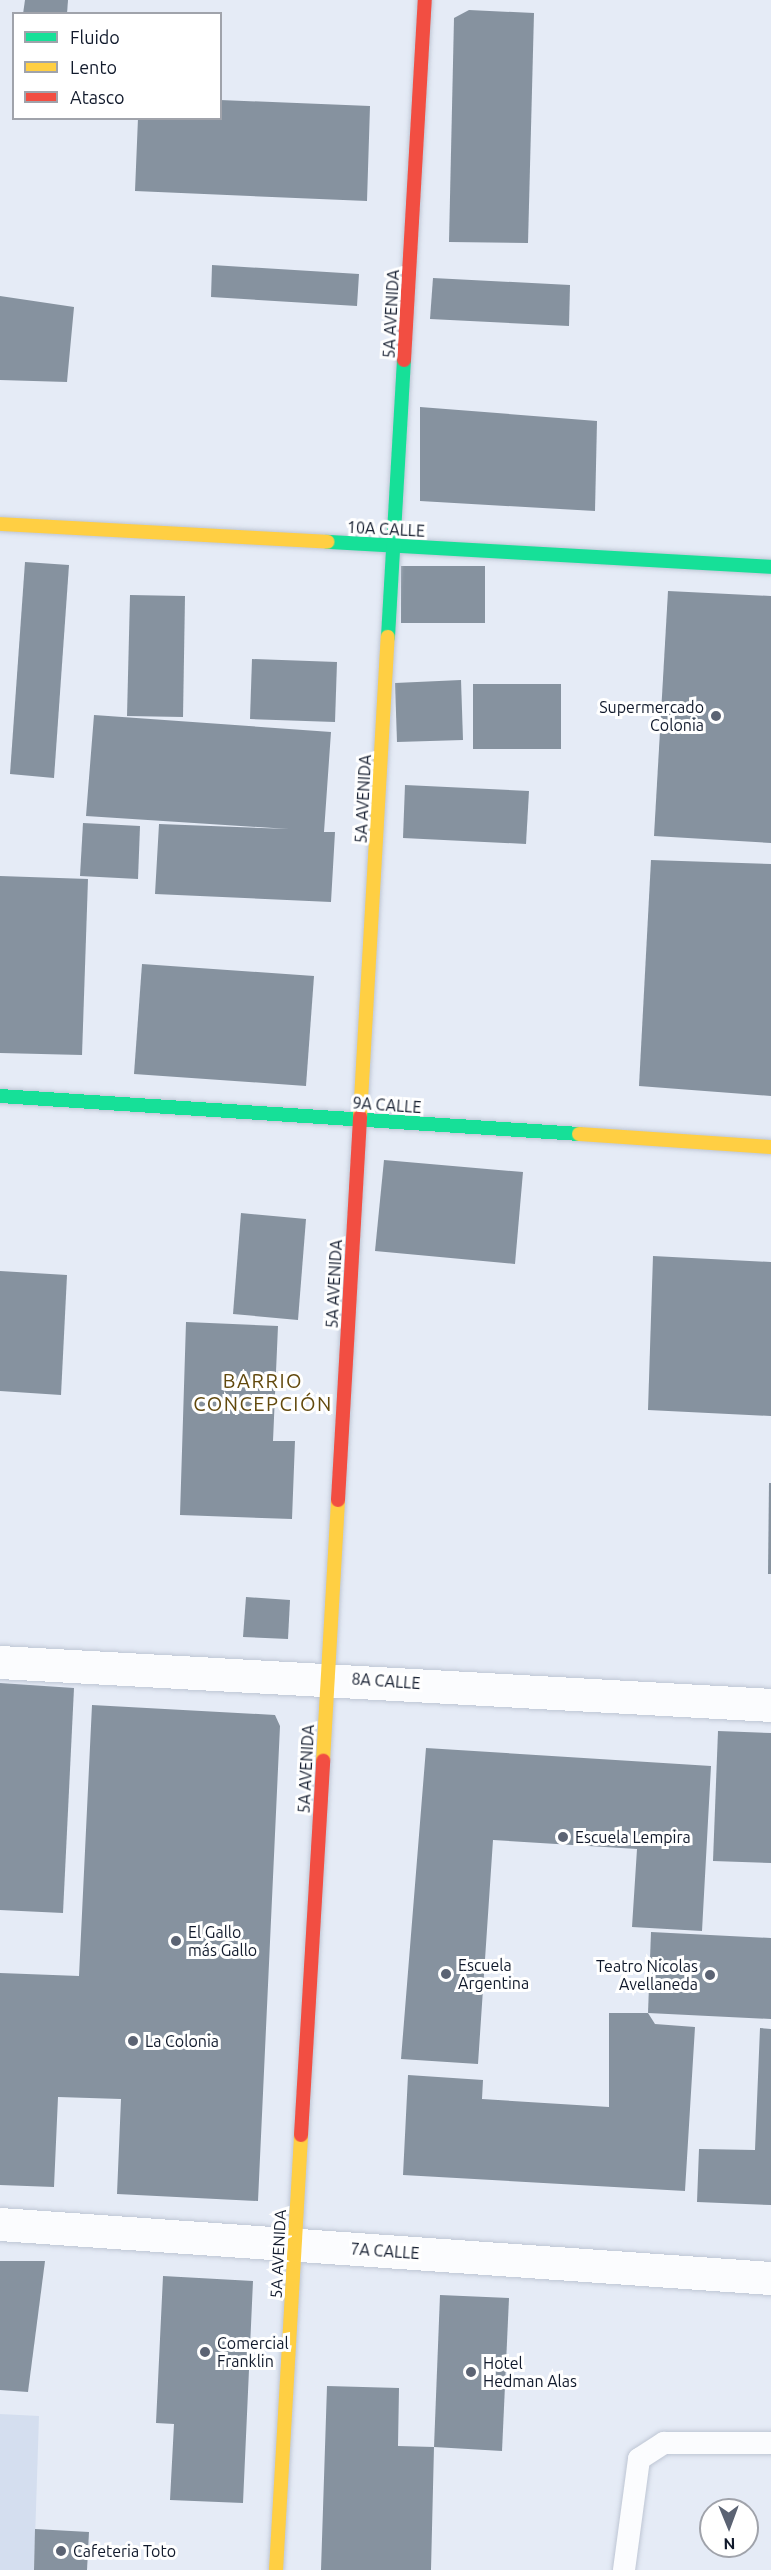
<!DOCTYPE html>
<meta charset="utf-8">
<style>
body{margin:0}
#map{position:relative;width:771px;height:2570px;overflow:hidden;background:#e5ebf6;font-family:Ubuntu,sans-serif}
div>[style]{position:absolute}
.built>*{inset:0;background:#d4deef}
.building>*{inset:0;background:#86929f}
.roads{filter:drop-shadow(0 0 2px #bec6d4) drop-shadow(0 0 2px #bec6d4)}
.lane>*{height:22px;margin:-11px;padding:0 11px;transform-origin:11px;border-radius:11px;background:#fbfcfe}
.street>*{height:33px;margin:-16.5px;padding:0 16.5px;transform-origin:16.5px;border-radius:16.5px;background:#fbfcfe}
.fast>*{height:14px;margin:-7px;padding:0 7px;transform-origin:7px;border-radius:7px;background:#16e098}
.slow>*{height:14px;margin:-7px;padding:0 7px;transform-origin:7px;border-radius:7px;background:#ffcf43}
.jam>*{height:14px;margin:-7px;padding:0 7px;transform-origin:7px;border-radius:7px;background:#f24e42}
.dots>*{width:16px;height:16px;translate:-50% -50%;box-sizing:border-box;border:3px solid #fff;border-radius:50%}
span{translate:-50% -50%;white-space:nowrap;text-align:center;line-height:1.15;-webkit-text-stroke:6px #fff;paint-order:stroke}
.street-label{font-size:16px;color:#111a2c}
.poi-label{font-size:16px;color:#111a2c}
.right{translate:-100% -50%;text-align:right}
.left{translate:0 -50%;text-align:left}
.quarter-label{font-size:20px;color:#62490d;letter-spacing:1.5px}
.legend{position:absolute;left:12px;top:12px;width:210px;height:108px;box-sizing:border-box;background:#fff;border:2px solid #a0a3ab;margin:0;padding:8px 10px;list-style:none;font-size:18px;color:#111a2c}
.legend li{display:flex;align-items:center;gap:12px;height:30px}
.legend b{width:30px;border:2px solid #a0a3ab}
.north{position:absolute;left:699px;top:2498px;width:60px;height:60px;box-sizing:border-box;background:#fff;border:2px solid #a0a3ab;border-radius:50%;rotate:179deg;font-size:16px;font-weight:700;line-height:24px;text-align:center;color:#111a2c}
.north::after{content:'';display:block;margin:auto;width:21px;height:27px;background:#5b6373;clip-path:polygon(50% 0,100% 100%,50% 72%,0 100%)}
</style>
<div id="map">
<div class="built">
<i style="clip-path:polygon(0 2414px,39px 2416px,34px 2570px,0 2570px)"></i>
</div>
<div class="building">
<i style="clip-path:polygon(25px 0,68px 0,67px 14px,23px 14px)"></i>
<i style="clip-path:polygon(469px 10px,534px 13px,528px 243px,449px 242px,454px 18px)"></i>
<i style="clip-path:polygon(220px 100px,370px 106px,367px 201px,135px 191px,138px 118px,220px 118px)"></i>
<i style="clip-path:polygon(212px 265px,359px 274px,357px 306px,211px 297px)"></i>
<i style="clip-path:polygon(433px 278px,570px 285px,569px 326px,430px 319px)"></i>
<i style="clip-path:polygon(0 296px,74px 307px,67px 382px,0 380px)"></i>
<i style="clip-path:polygon(420px 407px,597px 421px,595px 511px,420px 501px)"></i>
<i style="clip-path:polygon(25px 562px,69px 565px,54px 778px,10px 774px)"></i>
<i style="clip-path:polygon(401px 566px,485px 566px,485px 623px,401px 623px)"></i>
<i style="clip-path:polygon(668px 591px,771px 596px,771px 843px,654px 836px)"></i>
<i style="clip-path:polygon(130px 595px,185px 596px,183px 717px,127px 716px)"></i>
<i style="clip-path:polygon(252px 659px,337px 662px,335px 722px,250px 719px)"></i>
<i style="clip-path:polygon(461px 680px,463px 740px,397px 742px,395px 683px)"></i>
<i style="clip-path:polygon(473px 684px,561px 684px,561px 749px,473px 749px)"></i>
<i style="clip-path:polygon(94px 715px,331px 732px,324px 832px,335px 832px,331px 902px,155px 894px,159px 824px,289px 829px,86px 816px)"></i>
<i style="clip-path:polygon(405px 785px,529px 791px,526px 844px,403px 838px)"></i>
<i style="clip-path:polygon(83px 823px,140px 826px,138px 879px,80px 876px)"></i>
<i style="clip-path:polygon(651px 860px,771px 864px,771px 1096px,639px 1086px)"></i>
<i style="clip-path:polygon(0 876px,88px 879px,82px 1055px,0 1053px)"></i>
<i style="clip-path:polygon(142px 964px,314px 976px,306px 1086px,134px 1074px)"></i>
<i style="clip-path:polygon(384px 1160px,523px 1172px,515px 1264px,375px 1251px)"></i>
<i style="clip-path:polygon(241px 1213px,306px 1219px,298px 1320px,233px 1314px)"></i>
<i style="clip-path:polygon(653px 1256px,771px 1262px,771px 1416px,648px 1410px)"></i>
<i style="clip-path:polygon(0 1271px,67px 1275px,61px 1395px,0 1391px)"></i>
<i style="clip-path:polygon(186px 1322px,278px 1326px,273px 1441px,295px 1441px,292px 1519px,180px 1515px)"></i>
<i style="clip-path:polygon(769px 1483px,771px 1483px,771px 1574px,768px 1574px)"></i>
<i style="clip-path:polygon(246px 1597px,290px 1600px,288px 1639px,243px 1637px)"></i>
<i style="clip-path:polygon(0 1683px,74px 1688px,63px 1913px,0 1910px)"></i>
<i style="clip-path:polygon(92px 1705px,275px 1715px,280px 1726px,258px 2201px,117px 2194px,121px 2099px,58px 2097px,54px 2187px,0 2185px,0 1973px,79px 1976px)"></i>
<i style="clip-path:polygon(718px 1731px,771px 1733px,771px 1863px,713px 1861px)"></i>
<i style="clip-path:polygon(426px 1748px,711px 1766px,702px 1931px,632px 1927px,637px 1849px,493px 1840px,478px 2064px,401px 2059px)"></i>
<i style="clip-path:polygon(651px 1932px,771px 1938px,771px 2019px,648px 2013px)"></i>
<i style="clip-path:polygon(609px 2013px,648px 2013px,655px 2024px,695px 2027px,685px 2191px,403px 2175px,408px 2075px,483px 2080px,482px 2099px,609px 2107px)"></i>
<i style="clip-path:polygon(760px 2028px,771px 2029px,771px 2205px,697px 2202px,699px 2149px,755px 2150px)"></i>
<i style="clip-path:polygon(0 2261px,45px 2261px,28px 2392px,0 2390px)"></i>
<i style="clip-path:polygon(163px 2276px,253px 2281px,243px 2503px,170px 2500px,174px 2424px,156px 2423px)"></i>
<i style="clip-path:polygon(440px 2295px,509px 2298px,502px 2451px,434px 2447px)"></i>
<i style="clip-path:polygon(327px 2386px,399px 2388px,398px 2446px,434px 2447px,431px 2570px,321px 2570px)"></i>
<i style="clip-path:polygon(35px 2529px,89px 2532px,87px 2570px,34px 2570px)"></i>
</div>
<div class="roads">
<div class="lane">
<i style="left:624px;top:2570px;width:112px;rotate:-82.3deg"></i>
<i style="left:639px;top:2459px;width:30px;rotate:-33deg"></i>
<i style="left:664px;top:2443px;width:107px"></i>
</div>
<div class="street">
<i style="left:0;top:1662px;width:772px;rotate:3.19deg"></i>
<i style="left:0;top:2224px;width:773px;rotate:4.01deg"></i>
</div>
<div class="fast">
<i style="left:328px;top:542px;width:444px;rotate:3.2deg"></i>
<i style="left:388px;top:637px;width:277px;rotate:-86.7deg"></i>
<i style="left:0;top:1096px;width:580px;rotate:3.75deg"></i>
</div>
<div class="slow">
<i style="left:0;top:524px;width:328px;rotate:3.1deg"></i>
<i style="left:360px;top:1117px;width:481px;rotate:-86.7deg"></i>
<i style="left:579px;top:1134px;width:192px;rotate:3.9deg"></i>
<i style="left:323px;top:1761px;width:261px;rotate:-86.7deg"></i>
<i style="left:276px;top:2570px;width:436px;rotate:-86.7deg"></i>
</div>
<div class="jam">
<i style="left:404px;top:360px;width:361px;rotate:-86.7deg"></i>
<i style="left:338px;top:1500px;width:384px;rotate:-86.7deg"></i>
<i style="left:301px;top:2135px;width:375px;rotate:-86.6deg"></i>
</div>
</div>
<div class="dots">
<i style="left:716px;top:716px;background:#5b6373"></i>
<i style="left:563px;top:1837px;background:#5b6373"></i>
<i style="left:176px;top:1941px;background:#5b6373"></i>
<i style="left:446px;top:1974px;background:#5b6373"></i>
<i style="left:710px;top:1975px;background:#5b6373"></i>
<i style="left:133px;top:2041px;background:#5b6373"></i>
<i style="left:205px;top:2352px;background:#5b6373"></i>
<i style="left:471px;top:2372px;background:#5b6373"></i>
<i style="left:61px;top:2551px;background:#5b6373"></i>
</div>
<div class="street-label">
<span style="left:391px;top:314px;rotate:-87deg">5A AVENIDA</span>
<span style="left:386px;top:529px;rotate:3deg">10A CALLE</span>
<span style="left:363px;top:799px;rotate:-87deg">5A AVENIDA</span>
<span style="left:387px;top:1105px;rotate:4deg">9A CALLE</span>
<span style="left:334px;top:1284px;rotate:-87deg">5A AVENIDA</span>
<span style="left:386px;top:1681px;rotate:4deg">8A CALLE</span>
<span style="left:306px;top:1769px;rotate:-87deg">5A AVENIDA</span>
<span style="left:385px;top:2251px;rotate:4deg">7A CALLE</span>
<span style="left:278px;top:2254px;rotate:-87deg">5A AVENIDA</span>
</div>
<div class="poi-label">
<span class="right" style="left:704px;top:716px">Supermercado<br>Colonia</span>
<span class="left" style="left:575px;top:1837px">Escuela Lempira</span>
<span class="left" style="left:188px;top:1941px">El Gallo<br>más Gallo</span>
<span class="left" style="left:458px;top:1974px">Escuela<br>Argentina</span>
<span class="right" style="left:698px;top:1975px">Teatro Nicolas<br>Avellaneda</span>
<span class="left" style="left:145px;top:2041px">La Colonia</span>
<span class="left" style="left:217px;top:2352px">Comercial<br>Franklin</span>
<span class="left" style="left:483px;top:2372px">Hotel<br>Hedman Alas</span>
<span class="left" style="left:73px;top:2551px">Cafeteria Toto</span>
</div>
<div class="quarter-label">
<span style="left:263px;top:1392px">BARRIO<br>CONCEPCIÓN</span>
</div>
<ul class="legend">
<li><b style="height:8px;background:#16e098"></b>Fluido</li>
<li><b style="height:8px;background:#ffcf43"></b>Lento</li>
<li><b style="height:8px;background:#f24e42"></b>Atasco</li>
</ul>
<div class="north">N</div>
</div>
